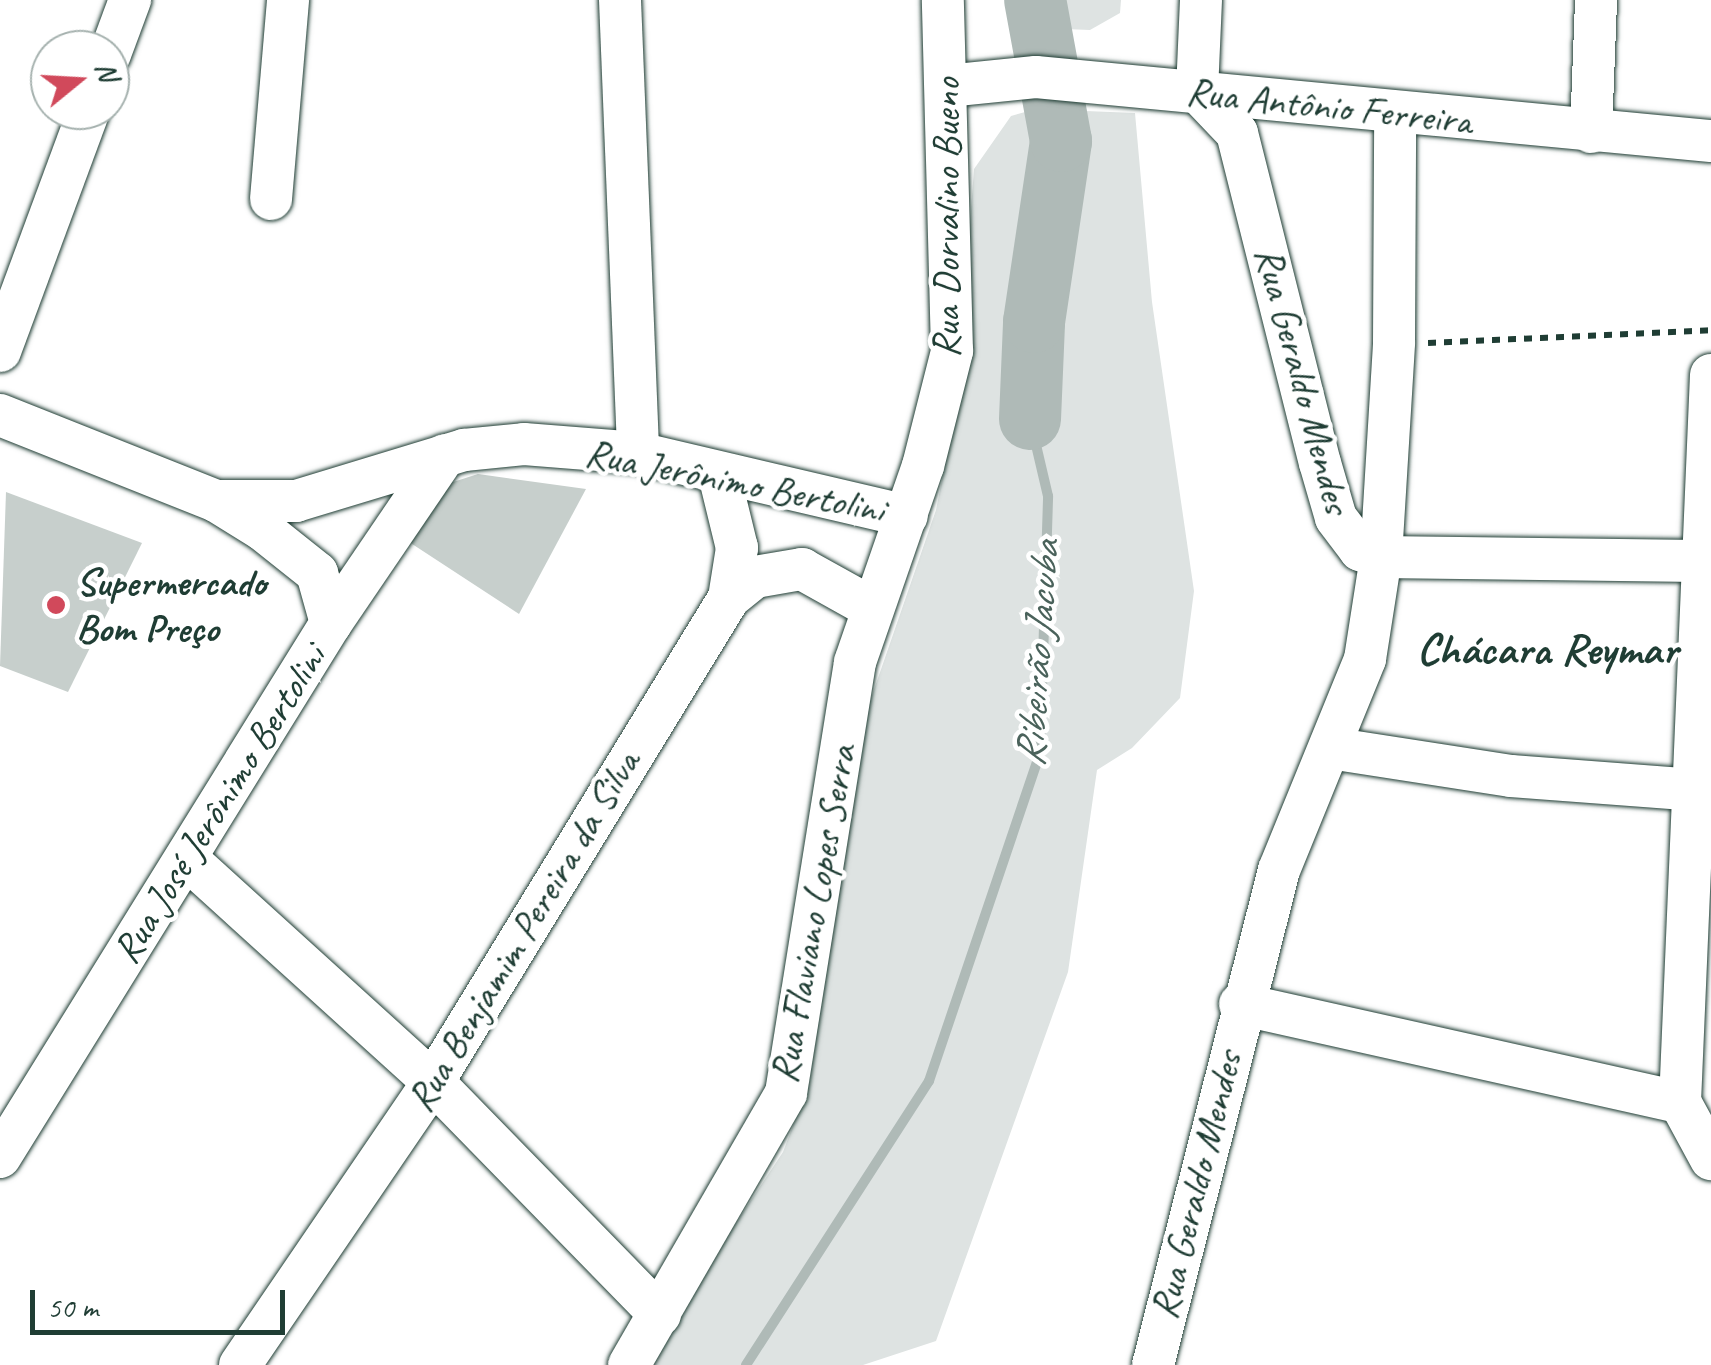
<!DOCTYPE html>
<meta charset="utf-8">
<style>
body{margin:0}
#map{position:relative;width:1711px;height:1365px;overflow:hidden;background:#fff;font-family:Caveat,sans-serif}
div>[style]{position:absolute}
.green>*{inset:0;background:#dee3e2}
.stream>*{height:10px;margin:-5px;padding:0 5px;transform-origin:5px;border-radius:5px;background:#afbab7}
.river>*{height:62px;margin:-31px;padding:0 31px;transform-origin:31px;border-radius:31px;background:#afbab7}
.building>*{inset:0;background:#c7cfcc}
.path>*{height:6px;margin-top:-3px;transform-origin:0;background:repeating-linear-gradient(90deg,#1f3d34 0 8px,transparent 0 16px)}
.roads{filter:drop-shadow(0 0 2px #1f3d34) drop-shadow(0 0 2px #1f3d34)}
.minor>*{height:42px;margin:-21px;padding:0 21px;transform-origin:21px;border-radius:21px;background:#fff}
.dots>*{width:28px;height:28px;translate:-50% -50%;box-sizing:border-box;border:5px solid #fff;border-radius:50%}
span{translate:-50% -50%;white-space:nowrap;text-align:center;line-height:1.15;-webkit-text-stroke:9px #fff;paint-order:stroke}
.street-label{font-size:40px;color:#1f3d34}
.poi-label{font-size:40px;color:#1f3d34;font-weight:700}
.left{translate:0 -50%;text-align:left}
.water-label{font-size:42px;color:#4a625b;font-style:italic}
.quarter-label{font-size:45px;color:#1f3d34;font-weight:700}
.north{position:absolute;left:30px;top:30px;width:100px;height:100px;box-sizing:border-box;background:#fff;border:2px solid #a5b1ae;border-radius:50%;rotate:72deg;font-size:28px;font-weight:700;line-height:40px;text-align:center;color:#1f3d34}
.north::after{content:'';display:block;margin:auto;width:35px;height:45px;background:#d1495b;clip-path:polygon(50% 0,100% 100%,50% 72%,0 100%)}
.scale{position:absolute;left:30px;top:1290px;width:255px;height:45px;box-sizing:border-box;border:5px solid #1f3d34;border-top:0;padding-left:12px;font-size:30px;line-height:35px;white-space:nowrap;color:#1f3d34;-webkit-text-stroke:8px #fff;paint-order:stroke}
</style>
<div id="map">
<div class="green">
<i style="clip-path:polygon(1045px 0,1121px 0,1120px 13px,1090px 30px,1064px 29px)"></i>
<i style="clip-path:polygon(1036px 109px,1135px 113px,1152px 302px,1194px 591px,1180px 698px,1132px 748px,1097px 770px,1068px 972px,936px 1341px,863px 1365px,642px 1365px,783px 1152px,810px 1081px,858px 736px,936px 510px,957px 404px,974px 169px,1011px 116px)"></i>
</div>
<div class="stream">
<i style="left:746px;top:1365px;width:338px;rotate:-57.2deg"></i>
<i style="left:929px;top:1081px;width:345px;rotate:-71.3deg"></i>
<i style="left:1040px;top:754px;width:258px;rotate:-88.2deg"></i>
<i style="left:1048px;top:496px;width:79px;rotate:-103.2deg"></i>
</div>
<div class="river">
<i style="left:1030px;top:419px;width:97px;rotate:-87.6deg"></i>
<i style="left:1034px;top:322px;width:183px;rotate:-81.5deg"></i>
<i style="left:1061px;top:141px;width:143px;rotate:-100.4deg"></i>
</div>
<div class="building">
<i style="clip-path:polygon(478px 474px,586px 489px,519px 614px,406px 540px,447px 484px)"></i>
<i style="clip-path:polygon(6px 492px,142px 543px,68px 692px,0 666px)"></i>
</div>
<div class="path">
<i style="left:1428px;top:343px;width:283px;rotate:-2.6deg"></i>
</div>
<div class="roads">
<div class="minor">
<i style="left:620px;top:0;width:453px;rotate:87.7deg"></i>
<i style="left:1201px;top:0;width:91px;rotate:92.5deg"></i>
<i style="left:1197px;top:91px;width:58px;rotate:46.4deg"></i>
<i style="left:1237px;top:133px;width:340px;rotate:75.9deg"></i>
<i style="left:1320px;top:463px;width:57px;rotate:73.8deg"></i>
<i style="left:1336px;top:518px;width:40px;rotate:53deg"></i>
<i style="left:1360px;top:550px;width:22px;rotate:18deg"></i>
<i style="left:1381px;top:557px;width:317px;rotate:0.7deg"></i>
<i style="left:110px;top:54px;width:58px;rotate:-69.7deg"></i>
<i style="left:947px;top:86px;width:89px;rotate:-5.8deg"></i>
<i style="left:1036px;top:77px;width:678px;rotate:5.42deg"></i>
<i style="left:1591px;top:132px;width:132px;rotate:-87.8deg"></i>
<i style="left:271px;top:199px;width:200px;rotate:-85.1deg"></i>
<i style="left:0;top:351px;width:257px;rotate:-69.7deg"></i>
<i style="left:1711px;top:375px;width:728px;rotate:92.44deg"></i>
<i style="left:1680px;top:1102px;width:65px;rotate:61.5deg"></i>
<i style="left:0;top:415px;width:232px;rotate:21.7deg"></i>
<i style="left:216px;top:501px;width:55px;rotate:31.7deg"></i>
<i style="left:263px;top:530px;width:69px;rotate:38.5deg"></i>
<i style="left:317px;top:573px;width:52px;rotate:74.4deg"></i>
<i style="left:216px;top:501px;width:80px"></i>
<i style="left:296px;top:501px;width:176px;rotate:-16.9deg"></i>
<i style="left:464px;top:450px;width:60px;rotate:-5.7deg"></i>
<i style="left:524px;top:444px;width:114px;rotate:4.5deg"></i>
<i style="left:638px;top:453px;width:276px;rotate:13.2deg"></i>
<i style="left:729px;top:598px;width:33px;rotate:-39deg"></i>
<i style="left:755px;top:577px;width:48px;rotate:-9.7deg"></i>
<i style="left:802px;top:569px;width:80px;rotate:29.1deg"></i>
<i style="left:1330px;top:748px;width:183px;rotate:8.8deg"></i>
<i style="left:1511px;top:776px;width:201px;rotate:4.3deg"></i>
<i style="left:186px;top:858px;width:333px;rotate:42.2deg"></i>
<i style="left:433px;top:1082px;width:325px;rotate:45.7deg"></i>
<i style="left:1240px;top:1004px;width:451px;rotate:12.6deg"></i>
<i style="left:0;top:1157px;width:628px;rotate:-58.21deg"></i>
<i style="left:331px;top:623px;width:203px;rotate:-55.8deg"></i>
<i style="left:240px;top:1365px;width:343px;rotate:-55.7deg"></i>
<i style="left:433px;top:1082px;width:567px;rotate:-58.55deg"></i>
<i style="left:729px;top:598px;width:51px;rotate:-80.9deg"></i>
<i style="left:737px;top:548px;width:76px;rotate:-103.7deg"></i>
<i style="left:629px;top:1365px;width:314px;rotate:-60deg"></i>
<i style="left:786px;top:1093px;width:436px;rotate:-80.9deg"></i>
<i style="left:855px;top:662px;width:207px;rotate:-70.9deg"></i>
<i style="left:923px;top:466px;width:119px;rotate:-75.8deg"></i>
<i style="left:952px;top:351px;width:351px;rotate:-91.5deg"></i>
<i style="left:1153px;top:1365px;width:511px;rotate:-75.72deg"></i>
<i style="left:1279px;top:870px;width:228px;rotate:-67.8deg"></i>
<i style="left:1365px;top:659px;width:103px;rotate:-81.1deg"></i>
<i style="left:1381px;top:557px;width:215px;rotate:-86.5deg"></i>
<i style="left:1394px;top:342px;width:226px;rotate:-89.7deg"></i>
</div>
</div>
<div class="dots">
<i style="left:56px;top:605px;background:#d1495b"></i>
</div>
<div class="street-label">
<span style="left:1329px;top:106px;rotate:6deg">Rua Antônio Ferreira</span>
<span style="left:946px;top:218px;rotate:-90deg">Rua Dorvalino Bueno</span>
<span style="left:1303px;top:380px;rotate:75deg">Rua Geraldo Mendes</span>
<span style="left:735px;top:481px;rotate:11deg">Rua Jerônimo Bertolini</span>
<span style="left:219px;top:804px;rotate:-58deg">Rua José Jerônimo Bertolini</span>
<span style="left:813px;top:914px;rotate:-80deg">Rua Flaviano Lopes Serra</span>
<span style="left:523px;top:931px;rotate:-59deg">Rua Benjamim Pereira da Silva</span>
<span style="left:1196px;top:1185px;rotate:-76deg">Rua Geraldo Mendes</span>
</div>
<div class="poi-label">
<span class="left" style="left:76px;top:605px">Supermercado<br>Bom Preço</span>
</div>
<div class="water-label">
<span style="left:1038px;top:654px;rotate:-86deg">Ribeirão Jacuba</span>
</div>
<div class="quarter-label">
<span style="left:1547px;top:650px">Chácara Reymar</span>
</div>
<div class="north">N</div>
<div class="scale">50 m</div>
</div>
